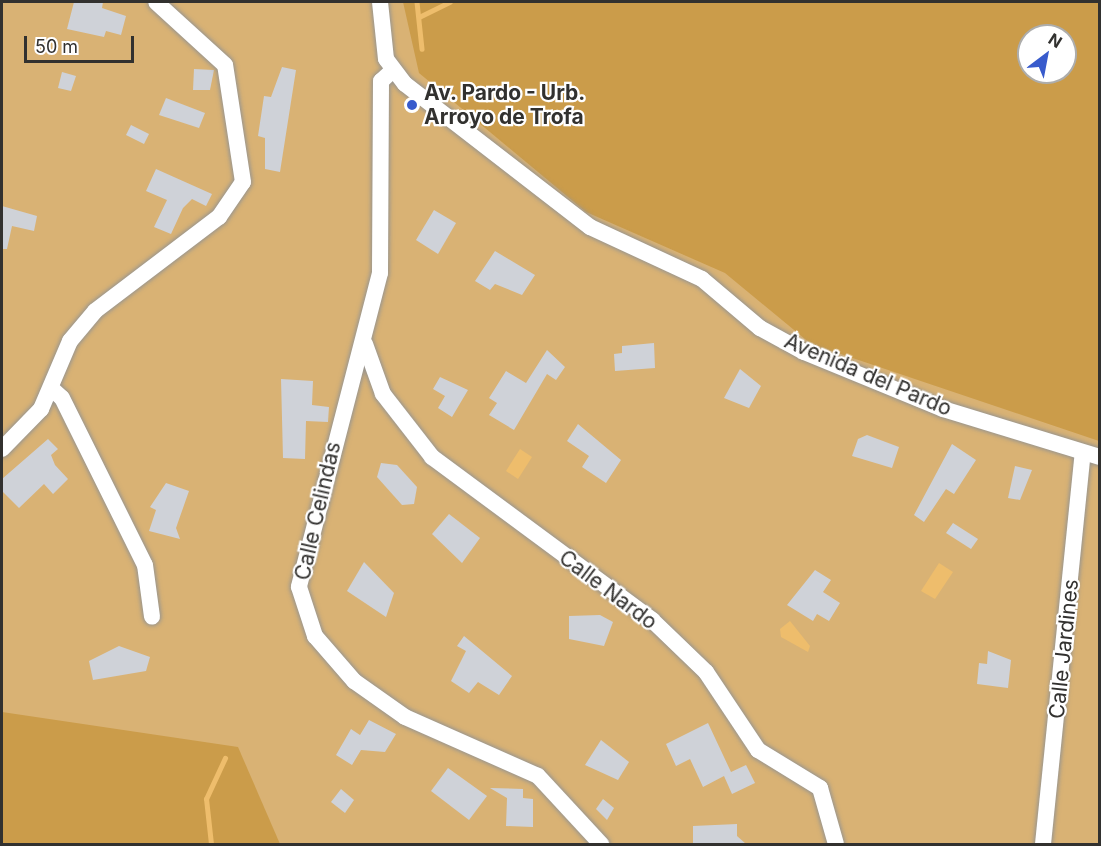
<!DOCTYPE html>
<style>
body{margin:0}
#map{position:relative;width:1101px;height:846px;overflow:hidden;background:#ebe7e1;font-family:Inter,sans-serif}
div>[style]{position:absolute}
.green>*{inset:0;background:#d9b274}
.forest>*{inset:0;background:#cb9c4a}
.water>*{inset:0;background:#eebd6c}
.stream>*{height:4.5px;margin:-2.25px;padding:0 2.25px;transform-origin:2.25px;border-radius:2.25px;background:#eebd6c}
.building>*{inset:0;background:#cfd2d8}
.roads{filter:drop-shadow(0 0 2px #98958f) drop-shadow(0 0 2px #98958f)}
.minor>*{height:16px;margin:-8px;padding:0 8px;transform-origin:8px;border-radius:8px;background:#fff}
.dots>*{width:16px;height:16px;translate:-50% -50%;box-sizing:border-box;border:3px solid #fff;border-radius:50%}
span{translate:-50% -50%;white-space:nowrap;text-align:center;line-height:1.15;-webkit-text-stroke:4.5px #fff;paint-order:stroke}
.poi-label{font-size:21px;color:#32312f;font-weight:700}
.left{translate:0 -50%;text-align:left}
.street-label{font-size:21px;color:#32312f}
.frame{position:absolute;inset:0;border:3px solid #32312f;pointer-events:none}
.north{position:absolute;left:1017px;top:24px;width:60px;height:60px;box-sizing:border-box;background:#fff;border:2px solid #adadac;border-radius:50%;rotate:32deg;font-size:16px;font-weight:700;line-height:24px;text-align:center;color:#32312f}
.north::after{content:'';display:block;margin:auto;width:21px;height:27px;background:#385bcc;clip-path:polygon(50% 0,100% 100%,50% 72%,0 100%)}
.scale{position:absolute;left:24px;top:36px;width:110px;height:27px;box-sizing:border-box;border:3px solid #32312f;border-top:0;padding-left:8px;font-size:18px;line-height:21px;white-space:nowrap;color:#32312f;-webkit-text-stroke:4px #fff;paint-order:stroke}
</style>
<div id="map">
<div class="green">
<i style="clip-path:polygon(evenodd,2px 2px,1099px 2px,1099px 844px,2px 844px,2px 2px,1029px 36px,1065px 36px,1065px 72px,1029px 72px,1029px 36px)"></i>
</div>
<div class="forest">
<i style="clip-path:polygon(evenodd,403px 2px,1099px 2px,1099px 441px,811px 344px,725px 273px,586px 212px,419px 73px,403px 2px,1029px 36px,1065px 36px,1065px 72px,1029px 72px,1029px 36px)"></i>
<i style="clip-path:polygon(2px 712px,238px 747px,280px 844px,2px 844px)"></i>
</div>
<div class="water">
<i style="clip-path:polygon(520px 449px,532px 457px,518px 479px,506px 471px)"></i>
<i style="clip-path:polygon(939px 563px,953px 572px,935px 599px,921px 591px)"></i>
<i style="clip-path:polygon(790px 621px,810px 646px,808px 652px,781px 637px,780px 629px)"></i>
</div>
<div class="stream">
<i style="left:417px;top:2px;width:47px;rotate:83.9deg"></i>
<i style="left:419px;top:17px;width:34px;rotate:-26deg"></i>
<i style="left:211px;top:844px;width:45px;rotate:-96.3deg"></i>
<i style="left:206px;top:799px;width:45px;rotate:-65.1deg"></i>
</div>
<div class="building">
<i style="clip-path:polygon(74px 2px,103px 2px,102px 8px,126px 16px,121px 35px,106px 31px,104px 37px,67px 29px)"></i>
<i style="clip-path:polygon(282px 67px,296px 70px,280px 172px,265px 169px,265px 138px,258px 136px,264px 96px,271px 97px)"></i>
<i style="clip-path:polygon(194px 69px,214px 70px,210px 90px,193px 90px)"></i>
<i style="clip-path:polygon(62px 72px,76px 76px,71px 91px,58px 88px)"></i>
<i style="clip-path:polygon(166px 98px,205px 113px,199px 128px,159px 115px)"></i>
<i style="clip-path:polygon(131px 125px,149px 134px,144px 144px,126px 135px)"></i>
<i style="clip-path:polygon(156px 169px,212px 194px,206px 206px,192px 199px,183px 208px,171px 234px,154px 227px,167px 200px,146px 191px)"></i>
<i style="clip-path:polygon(2px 206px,37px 216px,34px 231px,12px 226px,7px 249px,2px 249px)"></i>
<i style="clip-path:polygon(434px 210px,456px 223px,438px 254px,416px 240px)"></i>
<i style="clip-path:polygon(495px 251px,535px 275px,522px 295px,495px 284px,490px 290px,475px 281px)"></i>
<i style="clip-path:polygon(654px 343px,655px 368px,615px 371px,614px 354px,622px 353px,622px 346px)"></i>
<i style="clip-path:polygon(547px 350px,565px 367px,556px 380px,547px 374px,514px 430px,489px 415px,497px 403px,489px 398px,506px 371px,526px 383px)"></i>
<i style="clip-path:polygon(740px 369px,761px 386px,749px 408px,724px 398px)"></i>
<i style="clip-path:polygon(440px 377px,468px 390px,452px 417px,438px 408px,445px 396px,433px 389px)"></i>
<i style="clip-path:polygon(281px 379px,313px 381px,312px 405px,329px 407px,328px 422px,306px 421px,305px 459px,283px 458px)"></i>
<i style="clip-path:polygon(578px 424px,621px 460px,606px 483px,582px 467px,589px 456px,567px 441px)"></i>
<i style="clip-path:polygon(867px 435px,899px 447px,892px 468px,852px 456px,858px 439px)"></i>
<i style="clip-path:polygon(48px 439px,58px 449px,51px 455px,55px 465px,68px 479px,53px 494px,44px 484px,19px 508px,2px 491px,2px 479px)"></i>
<i style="clip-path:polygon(952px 444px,976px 460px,954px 494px,946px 489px,924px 522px,914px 515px)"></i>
<i style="clip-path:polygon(381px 463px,397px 465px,417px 487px,414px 504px,402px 505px,377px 477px)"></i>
<i style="clip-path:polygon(1015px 466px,1032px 470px,1020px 500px,1008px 498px)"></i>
<i style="clip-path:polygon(166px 483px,189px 491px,176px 528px,180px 539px,149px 531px,156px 510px,150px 507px)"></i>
<i style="clip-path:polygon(449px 514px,480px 538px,462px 563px,432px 534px)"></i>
<i style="clip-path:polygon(953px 523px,978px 539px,971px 549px,946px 533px)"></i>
<i style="clip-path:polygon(364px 562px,394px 593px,386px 617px,347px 591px)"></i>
<i style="clip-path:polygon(815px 570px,831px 580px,823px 592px,840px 603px,829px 621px,817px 614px,813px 621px,787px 605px)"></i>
<i style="clip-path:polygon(600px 615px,613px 622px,604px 646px,569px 639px,569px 616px)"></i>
<i style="clip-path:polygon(464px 636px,512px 676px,499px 695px,478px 682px,469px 693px,451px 681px,466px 651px,457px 646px)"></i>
<i style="clip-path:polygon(119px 646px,150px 657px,146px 671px,93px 680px,89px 661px)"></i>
<i style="clip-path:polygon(988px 651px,1011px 660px,1008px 688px,977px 684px,979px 663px,987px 664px)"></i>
<i style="clip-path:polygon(369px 720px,396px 734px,385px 752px,361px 750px,352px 765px,336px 755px,351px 729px,360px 735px)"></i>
<i style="clip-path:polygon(708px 723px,731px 772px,746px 765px,755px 783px,732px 794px,724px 776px,703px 787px,690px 759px,676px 766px,666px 744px)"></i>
<i style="clip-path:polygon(601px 740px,629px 762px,618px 780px,585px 765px)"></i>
<i style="clip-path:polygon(448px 768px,487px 796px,469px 820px,431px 791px)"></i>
<i style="clip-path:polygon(490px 788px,523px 789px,523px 798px,533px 799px,533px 827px,506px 826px,507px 798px)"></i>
<i style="clip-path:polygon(341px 789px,354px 800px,345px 813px,331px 802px)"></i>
<i style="clip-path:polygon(603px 799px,614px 808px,607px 820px,596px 809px)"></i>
<i style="clip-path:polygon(737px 824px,737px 836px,746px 844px,693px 844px,693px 826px)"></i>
</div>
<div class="roads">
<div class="minor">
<i style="left:380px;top:2px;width:57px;rotate:84deg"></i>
<i style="left:386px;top:59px;width:31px;rotate:53deg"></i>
<i style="left:405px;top:84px;width:234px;rotate:37.7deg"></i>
<i style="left:590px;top:227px;width:123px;rotate:24.9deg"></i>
<i style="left:702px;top:279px;width:76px;rotate:40.2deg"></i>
<i style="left:760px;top:328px;width:50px;rotate:28.6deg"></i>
<i style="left:804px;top:352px;width:150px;rotate:22.3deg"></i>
<i style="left:943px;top:409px;width:164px;rotate:17deg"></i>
<i style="left:393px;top:70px;width:16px;rotate:137deg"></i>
<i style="left:381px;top:81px;width:192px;rotate:90.3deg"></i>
<i style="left:380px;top:273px;width:324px;rotate:104.5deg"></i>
<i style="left:299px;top:587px;width:52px;rotate:71.9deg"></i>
<i style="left:315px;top:636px;width:60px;rotate:49.1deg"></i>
<i style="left:354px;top:681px;width:62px;rotate:35.2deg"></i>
<i style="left:405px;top:717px;width:145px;rotate:23.9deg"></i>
<i style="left:538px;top:776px;width:93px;rotate:47.2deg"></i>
<i style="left:365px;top:344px;width:53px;rotate:70.2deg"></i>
<i style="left:383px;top:394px;width:80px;rotate:52.1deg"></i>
<i style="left:432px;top:457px;width:274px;rotate:36.5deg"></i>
<i style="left:652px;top:620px;width:75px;rotate:43.9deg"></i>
<i style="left:706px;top:672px;width:94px;rotate:56.3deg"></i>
<i style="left:758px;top:750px;width:73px;rotate:31.5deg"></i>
<i style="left:820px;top:788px;width:58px;rotate:74.1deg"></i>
<i style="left:52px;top:389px;width:13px;rotate:42deg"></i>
<i style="left:62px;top:398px;width:186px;rotate:63.6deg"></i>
<i style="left:145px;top:565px;width:52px;rotate:82.3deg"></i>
<i style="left:2px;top:449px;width:56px;rotate:-45.7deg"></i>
<i style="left:41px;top:409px;width:74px;rotate:-66.9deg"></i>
<i style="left:70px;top:341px;width:39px;rotate:-50deg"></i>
<i style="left:95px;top:311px;width:156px;rotate:-37.2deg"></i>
<i style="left:219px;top:217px;width:42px;rotate:-55.6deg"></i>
<i style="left:243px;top:182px;width:118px;rotate:-98.7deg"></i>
<i style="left:225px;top:65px;width:93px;rotate:-137.6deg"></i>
<i style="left:1043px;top:844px;width:393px;rotate:-84.2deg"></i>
</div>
</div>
<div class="dots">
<i style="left:412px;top:105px;background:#385bcc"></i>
</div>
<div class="poi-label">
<span class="left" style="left:424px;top:105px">Av. Pardo - Urb.<br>Arroyo de Trofa</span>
</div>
<div class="street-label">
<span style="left:868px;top:375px;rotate:23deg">Avenida del Pardo</span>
<span style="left:318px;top:511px;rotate:-77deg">Calle Celindas</span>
<span style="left:608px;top:590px;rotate:37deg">Calle Nardo</span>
<span style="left:1064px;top:649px;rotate:-84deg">Calle Jardines</span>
</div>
<div class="frame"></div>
<div class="north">N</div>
<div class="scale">50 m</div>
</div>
